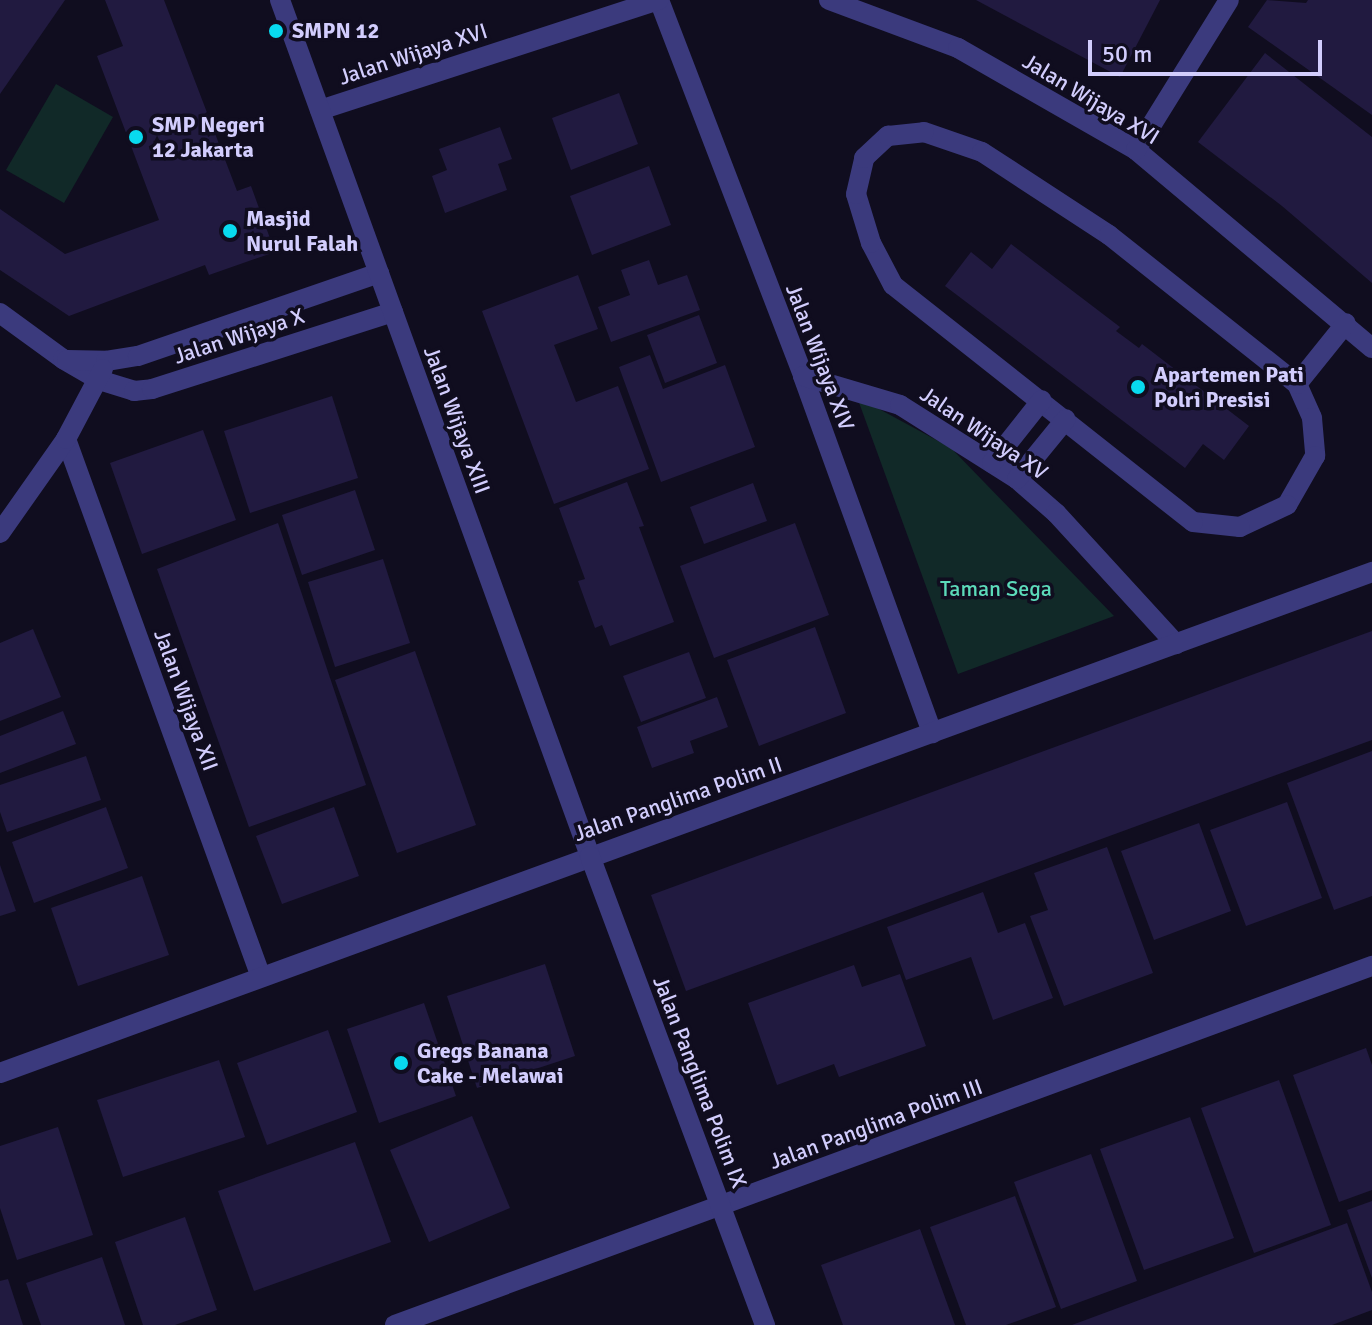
<!DOCTYPE html>
<style>
body{margin:0}
#map{position:relative;width:1372px;height:1325px;overflow:hidden;background:#100d1f;font-family:Signika,sans-serif}
div>[style]{position:absolute}
.green>*{inset:0;background:#112928}
.building>*{inset:0;background:#211a40}
.minor>*{height:20px;margin:-10px;padding:0 10px;transform-origin:10px;border-radius:10px;background:#3b3a7d}
.tertiary>*{height:20px;margin:-10px;padding:0 10px;transform-origin:10px;border-radius:10px;background:#3b3a7d}
.dots>*{width:22px;height:22px;translate:-50% -50%;box-sizing:border-box;border:4px solid #100d1f;border-radius:50%}
span{translate:-50% -50%;white-space:nowrap;text-align:center;line-height:1.15;-webkit-text-stroke:7px #100d1f;paint-order:stroke}
.poi-label{font-size:22px;color:#d2cdfd;font-weight:700}
.left{translate:0 -50%;text-align:left}
.street-label{font-size:22px;color:#d2cdfd}
.park-label{font-size:22px;color:#5cdab9}
.scale{position:absolute;left:1088px;top:40px;width:234px;height:36px;box-sizing:border-box;border:4px solid #d2cdfd;border-top:0;padding-left:10px;font-size:24px;line-height:28px;white-space:nowrap;color:#d2cdfd;-webkit-text-stroke:6px #100d1f;paint-order:stroke}
</style>
<div id="map">
<div class="green">
<i style="clip-path:polygon(56px 84px,113px 117px,64px 203px,6px 170px)"></i>
<i style="clip-path:polygon(857px 397px,951px 448px,1114px 616px,958px 674px)"></i>
</div>
<div class="building">
<i style="clip-path:polygon(0 0,65px 0,0 94px)"></i>
<i style="clip-path:polygon(105px 0,164px 0,237px 191px,251px 186px,275px 252px,209px 275px,205px 265px,69px 316px,0 270px,0 209px,65px 254px,159px 220px,97px 56px,123px 46px)"></i>
<i style="clip-path:polygon(976px 0,1160px 0,1120px 77px)"></i>
<i style="clip-path:polygon(1267px 0,1306px 3px,1308px 0,1372px 0,1372px 115px,1248px 27px)"></i>
<i style="clip-path:polygon(1265px 53px,1372px 137px,1372px 283px,1282px 206px,1198px 142px)"></i>
<i style="clip-path:polygon(619px 93px,638px 144px,571px 170px,552px 118px)"></i>
<i style="clip-path:polygon(500px 127px,512px 159px,498px 164px,507px 190px,445px 213px,432px 176px,447px 170px,439px 149px)"></i>
<i style="clip-path:polygon(649px 166px,671px 225px,592px 255px,570px 196px)"></i>
<i style="clip-path:polygon(1011px 244px,1120px 327px,1116px 331px,1139px 348px,1142px 344px,1249px 426px,1224px 460px,1203px 444px,1185px 468px,945px 286px,971px 252px,992px 269px)"></i>
<i style="clip-path:polygon(649px 260px,658px 285px,687px 275px,700px 310px,611px 342px,598px 307px,630px 295px,621px 270px)"></i>
<i style="clip-path:polygon(578px 275px,598px 329px,554px 345px,576px 402px,618px 386px,649px 469px,554px 504px,482px 311px)"></i>
<i style="clip-path:polygon(699px 315px,717px 363px,665px 383px,647px 335px)"></i>
<i style="clip-path:polygon(650px 355px,663px 389px,725px 365px,755px 447px,661px 482px,619px 367px)"></i>
<i style="clip-path:polygon(332px 396px,358px 478px,250px 513px,224px 431px)"></i>
<i style="clip-path:polygon(203px 430px,236px 520px,142px 554px,110px 463px)"></i>
<i style="clip-path:polygon(627px 482px,644px 526px,639px 527px,674px 622px,610px 646px,602px 625px,595px 628px,578px 581px,585px 579px,559px 508px)"></i>
<i style="clip-path:polygon(753px 483px,767px 521px,704px 544px,690px 507px)"></i>
<i style="clip-path:polygon(355px 490px,375px 550px,302px 575px,282px 515px)"></i>
<i style="clip-path:polygon(278px 523px,366px 785px,249px 827px,157px 569px)"></i>
<i style="clip-path:polygon(795px 523px,829px 615px,714px 658px,680px 566px)"></i>
<i style="clip-path:polygon(383px 559px,410px 643px,335px 667px,308px 582px)"></i>
<i style="clip-path:polygon(815px 627px,846px 713px,759px 746px,727px 660px)"></i>
<i style="clip-path:polygon(33px 629px,61px 697px,0 721px,0 643px)"></i>
<i style="clip-path:polygon(1372px 631px,1372px 740px,686px 991px,651px 895px)"></i>
<i style="clip-path:polygon(415px 651px,476px 825px,397px 853px,335px 680px)"></i>
<i style="clip-path:polygon(689px 652px,706px 698px,641px 722px,623px 676px)"></i>
<i style="clip-path:polygon(717px 697px,728px 727px,690px 741px,694px 753px,652px 768px,637px 727px)"></i>
<i style="clip-path:polygon(63px 711px,76px 744px,0 773px,0 736px)"></i>
<i style="clip-path:polygon(1372px 751px,1372px 896px,1334px 910px,1287px 783px)"></i>
<i style="clip-path:polygon(86px 756px,101px 800px,7px 832px,0 812px,0 785px)"></i>
<i style="clip-path:polygon(1287px 802px,1322px 898px,1246px 926px,1210px 830px)"></i>
<i style="clip-path:polygon(106px 807px,128px 868px,34px 903px,12px 842px)"></i>
<i style="clip-path:polygon(334px 807px,359px 876px,282px 904px,256px 836px)"></i>
<i style="clip-path:polygon(1199px 823px,1231px 911px,1154px 940px,1121px 851px)"></i>
<i style="clip-path:polygon(1107px 847px,1153px 973px,1064px 1006px,1030px 916px,1048px 910px,1034px 873px)"></i>
<i style="clip-path:polygon(0 865px,16px 911px,0 916px)"></i>
<i style="clip-path:polygon(142px 876px,169px 955px,78px 986px,51px 908px)"></i>
<i style="clip-path:polygon(983px 892px,998px 933px,1025px 923px,1053px 998px,993px 1020px,971px 957px,906px 980px,887px 927px)"></i>
<i style="clip-path:polygon(545px 964px,575px 1056px,477px 1088px,447px 996px)"></i>
<i style="clip-path:polygon(854px 965px,862px 987px,900px 974px,926px 1046px,839px 1077px,834px 1064px,777px 1085px,748px 1003px)"></i>
<i style="clip-path:polygon(424px 1003px,456px 1096px,379px 1123px,347px 1029px)"></i>
<i style="clip-path:polygon(328px 1030px,357px 1112px,267px 1145px,237px 1063px)"></i>
<i style="clip-path:polygon(1366px 1048px,1372px 1065px,1372px 1190px,1339px 1202px,1293px 1075px)"></i>
<i style="clip-path:polygon(219px 1060px,245px 1137px,123px 1177px,97px 1100px)"></i>
<i style="clip-path:polygon(1279px 1080px,1331px 1225px,1254px 1253px,1201px 1108px)"></i>
<i style="clip-path:polygon(472px 1116px,510px 1208px,429px 1242px,390px 1150px)"></i>
<i style="clip-path:polygon(1190px 1117px,1234px 1238px,1144px 1270px,1100px 1149px)"></i>
<i style="clip-path:polygon(58px 1127px,93px 1235px,17px 1260px,0 1208px,0 1146px)"></i>
<i style="clip-path:polygon(355px 1142px,391px 1242px,254px 1291px,218px 1191px)"></i>
<i style="clip-path:polygon(1091px 1154px,1137px 1281px,1061px 1309px,1014px 1182px)"></i>
<i style="clip-path:polygon(1015px 1196px,1056px 1307px,1006px 1325px,966px 1325px,930px 1227px)"></i>
<i style="clip-path:polygon(1372px 1201px,1372px 1278px,1347px 1210px)"></i>
<i style="clip-path:polygon(185px 1217px,217px 1310px,175px 1325px,143px 1325px,115px 1242px)"></i>
<i style="clip-path:polygon(1347px 1223px,1372px 1292px,1372px 1310px,1332px 1325px,1072px 1325px)"></i>
<i style="clip-path:polygon(920px 1229px,955px 1325px,843px 1325px,821px 1265px)"></i>
<i style="clip-path:polygon(102px 1257px,125px 1325px,41px 1325px,26px 1283px)"></i>
<i style="clip-path:polygon(8px 1279px,23px 1325px,0 1325px,0 1281px)"></i>
</div>
<div class="minor">
<i style="left:659px;top:0;width:403px;rotate:69deg"></i>
<i style="left:803px;top:376px;width:380px;rotate:70.1deg"></i>
<i style="left:829px;top:0;width:138px;rotate:20.4deg"></i>
<i style="left:958px;top:48px;width:205px;rotate:29.8deg"></i>
<i style="left:1136px;top:150px;width:308px;rotate:40deg"></i>
<i style="left:320px;top:110px;width:356px;rotate:-18deg"></i>
<i style="left:924px;top:132px;width:61px;rotate:19deg"></i>
<i style="left:982px;top:152px;width:152px;rotate:33.2deg"></i>
<i style="left:1109px;top:235px;width:240px;rotate:38.4deg"></i>
<i style="left:1297px;top:384px;width:37px;rotate:66deg"></i>
<i style="left:1312px;top:418px;width:38px;rotate:85deg"></i>
<i style="left:1315px;top:456px;width:56px;rotate:119.7deg"></i>
<i style="left:1287px;top:505px;width:52px;rotate:154.9deg"></i>
<i style="left:1240px;top:527px;width:47px;rotate:-173.9deg"></i>
<i style="left:1193px;top:522px;width:382px;rotate:-141.7deg"></i>
<i style="left:893px;top:285px;width:47px;rotate:-117.6deg"></i>
<i style="left:871px;top:243px;width:51px;rotate:-107deg"></i>
<i style="left:856px;top:194px;width:37px;rotate:-77deg"></i>
<i style="left:864px;top:158px;width:33px;rotate:-43deg"></i>
<i style="left:888px;top:136px;width:36px;rotate:-6deg"></i>
<i style="left:1136px;top:150px;width:176px;rotate:-58.2deg"></i>
<i style="left:0;top:313px;width:78px;rotate:36.1deg"></i>
<i style="left:63px;top:359px;width:42px;rotate:30.3deg"></i>
<i style="left:99px;top:380px;width:37px;rotate:17deg"></i>
<i style="left:134px;top:391px;width:18px;rotate:-6deg"></i>
<i style="left:152px;top:389px;width:253px;rotate:-17.7deg"></i>
<i style="left:67px;top:360px;width:39px;rotate:1deg"></i>
<i style="left:106px;top:361px;width:32px;rotate:-9deg"></i>
<i style="left:138px;top:356px;width:255px;rotate:-19deg"></i>
<i style="left:803px;top:376px;width:101px;rotate:16.6deg"></i>
<i style="left:900px;top:405px;width:138px;rotate:32.3deg"></i>
<i style="left:1017px;top:479px;width:52px;rotate:41.1deg"></i>
<i style="left:1056px;top:513px;width:178px;rotate:47.5deg"></i>
<i style="left:1297px;top:384px;width:78px;rotate:-51.2deg"></i>
<i style="left:66px;top:439px;width:572px;rotate:70.08deg"></i>
<i style="left:992px;top:463px;width:80px;rotate:-51.6deg"></i>
<i style="left:1017px;top:479px;width:77px;rotate:-50.8deg"></i>
<i style="left:0;top:533px;width:115px;rotate:-54.9deg"></i>
<i style="left:66px;top:439px;width:79px;rotate:-62.1deg"></i>
<i style="left:0;top:1073px;width:1461px;rotate:-20.06deg"></i>
<i style="left:395px;top:1325px;width:1041px;rotate:-20.18deg"></i>
</div>
<div class="tertiary">
<i style="left:280px;top:0;width:910px;rotate:70.09deg"></i>
<i style="left:590px;top:856px;width:501px;rotate:69.54deg"></i>
</div>
<div class="dots">
<i style="left:276px;top:31px;background:#08daef"></i>
<i style="left:136px;top:137px;background:#08daef"></i>
<i style="left:230px;top:231px;background:#08daef"></i>
<i style="left:1138px;top:387px;background:#08daef"></i>
<i style="left:401px;top:1063px;background:#08daef"></i>
</div>
<div class="poi-label">
<span class="left" style="left:292px;top:31px">SMPN 12</span>
<span class="left" style="left:152px;top:137px">SMP Negeri<br>12 Jakarta</span>
<span class="left" style="left:246px;top:231px">Masjid<br>Nurul Falah</span>
<span class="left" style="left:1154px;top:387px">Apartemen Pati<br>Polri Presisi</span>
<span class="left" style="left:417px;top:1063px">Gregs Banana<br>Cake - Melawai</span>
</div>
<div class="street-label">
<span style="left:413px;top:54px;rotate:-18deg">Jalan Wijaya XVI</span>
<span style="left:1091px;top:99px;rotate:31deg">Jalan Wijaya XVI</span>
<span style="left:239px;top:336px;rotate:-18deg">Jalan Wijaya X</span>
<span style="left:820px;top:357px;rotate:69deg">Jalan Wijaya XIV</span>
<span style="left:457px;top:420px;rotate:70deg">Jalan Wijaya XIII</span>
<span style="left:984px;top:433px;rotate:34deg">Jalan Wijaya XV</span>
<span style="left:186px;top:700px;rotate:70deg">Jalan Wijaya XII</span>
<span style="left:678px;top:799px;rotate:-19deg">Jalan Panglima Polim II</span>
<span style="left:700px;top:1082px;rotate:69deg">Jalan Panglima Polim IX</span>
<span style="left:876px;top:1124px;rotate:-20deg">Jalan Panglima Polim III</span>
</div>
<div class="park-label">
<span style="left:996px;top:589px">Taman Sega</span>
</div>
<div class="scale">50 m</div>
</div>
